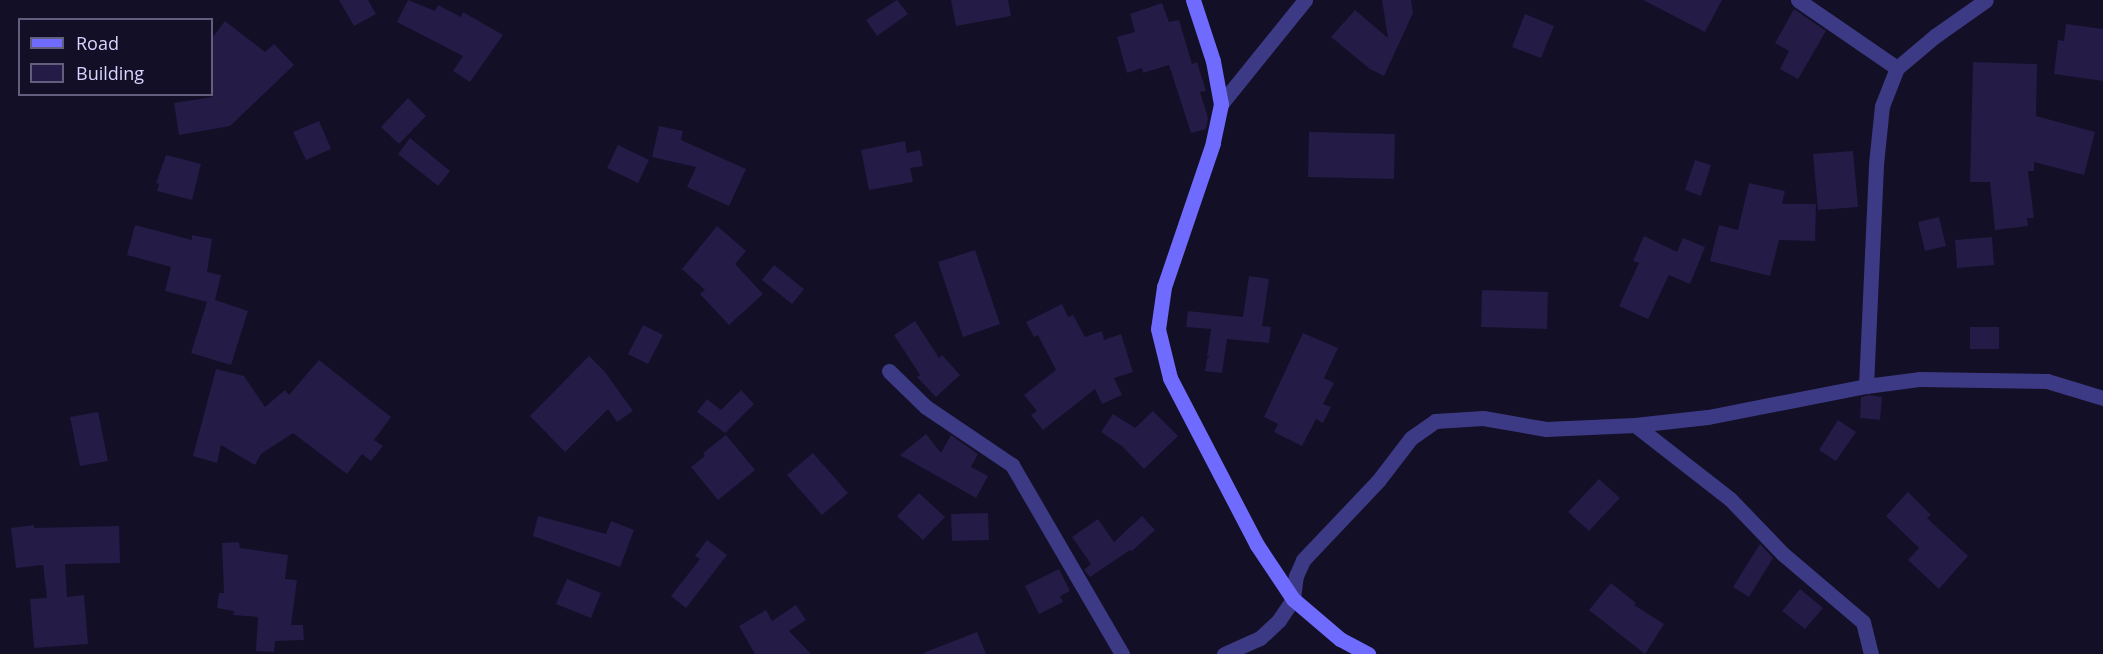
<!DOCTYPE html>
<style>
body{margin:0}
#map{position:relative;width:2103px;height:654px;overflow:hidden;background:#130f26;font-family:"Open Sans",sans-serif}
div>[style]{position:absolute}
.building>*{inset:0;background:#241b47}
.street>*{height:15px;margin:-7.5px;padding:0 7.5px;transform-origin:7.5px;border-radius:7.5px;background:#3d3a85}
.secondary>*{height:15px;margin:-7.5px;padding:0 7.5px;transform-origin:7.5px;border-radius:7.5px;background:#6f6bff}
span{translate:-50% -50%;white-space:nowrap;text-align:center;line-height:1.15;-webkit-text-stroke:4.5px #130f26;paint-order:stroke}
.legend{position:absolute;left:18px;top:18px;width:195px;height:78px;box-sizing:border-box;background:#130f26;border:2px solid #625e7d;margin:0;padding:8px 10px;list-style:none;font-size:18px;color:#d9d4ff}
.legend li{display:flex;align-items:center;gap:12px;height:30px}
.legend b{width:30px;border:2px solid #625e7d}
</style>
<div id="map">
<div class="building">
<i style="clip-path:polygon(339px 0,368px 0,376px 14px,354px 26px)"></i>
<i style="clip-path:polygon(408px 0,435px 11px,438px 5px,461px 17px,463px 12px,503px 35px,470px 82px,453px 71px,463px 56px,397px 22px)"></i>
<i style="clip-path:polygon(897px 0,908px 14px,877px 36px,866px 20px)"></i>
<i style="clip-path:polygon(951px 0,1008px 0,1011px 16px,956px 26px)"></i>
<i style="clip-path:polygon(1382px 0,1411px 0,1413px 13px,1384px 76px,1370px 69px,1331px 37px,1355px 10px,1388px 38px)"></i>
<i style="clip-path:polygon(1643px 0,1722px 0,1705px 32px)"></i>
<i style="clip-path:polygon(1162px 3px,1169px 22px,1179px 20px,1192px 64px,1197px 62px,1206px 91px,1200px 92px,1208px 118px,1206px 129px,1191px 133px,1169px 65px,1143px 73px,1142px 68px,1127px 73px,1117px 37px,1135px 32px,1130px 14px)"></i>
<i style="clip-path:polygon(1794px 9px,1826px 31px,1798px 79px,1780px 69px,1789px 51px,1775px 43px)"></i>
<i style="clip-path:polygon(1525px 14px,1554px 26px,1541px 58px,1512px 47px)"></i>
<i style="clip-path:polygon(225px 21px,265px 52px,274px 44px,294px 65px,230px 126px,179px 135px,174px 103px,212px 97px,212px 38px)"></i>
<i style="clip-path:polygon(2066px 24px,2103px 29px,2103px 81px,2054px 74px,2058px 40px,2064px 41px)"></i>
<i style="clip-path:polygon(1973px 62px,2037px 64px,2036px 116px,2095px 132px,2084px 175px,2034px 162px,2034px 171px,2028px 171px,2034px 218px,2027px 218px,2028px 226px,1995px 230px,1990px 182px,1970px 182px)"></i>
<i style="clip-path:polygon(408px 98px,426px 116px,399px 144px,381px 127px)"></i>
<i style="clip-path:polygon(319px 121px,331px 149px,306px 160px,293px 132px)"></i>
<i style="clip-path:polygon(659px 126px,683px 131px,681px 140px,746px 169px,729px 206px,687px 187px,696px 167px,652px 157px)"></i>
<i style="clip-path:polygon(1309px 132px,1395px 134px,1394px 179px,1308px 177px)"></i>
<i style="clip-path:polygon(410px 138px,450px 171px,438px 186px,398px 154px)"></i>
<i style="clip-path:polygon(905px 141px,907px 153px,920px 150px,923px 166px,910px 168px,913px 182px,869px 190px,861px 150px)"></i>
<i style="clip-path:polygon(618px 145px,649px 160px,638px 183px,607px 168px)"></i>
<i style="clip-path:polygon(1853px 151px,1858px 207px,1818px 210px,1813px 154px)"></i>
<i style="clip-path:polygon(166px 155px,201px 164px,192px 200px,157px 191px,159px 184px,156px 183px)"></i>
<i style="clip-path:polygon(1695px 160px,1711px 165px,1701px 196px,1685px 190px)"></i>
<i style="clip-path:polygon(1749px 183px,1785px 191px,1782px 204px,1816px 204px,1815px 241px,1779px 240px,1770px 276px,1710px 261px,1719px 225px,1738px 230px)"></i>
<i style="clip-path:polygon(1939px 217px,1946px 246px,1925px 251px,1918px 222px)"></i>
<i style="clip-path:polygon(135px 225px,192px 240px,192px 235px,212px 239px,207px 272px,221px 275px,215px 300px,248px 311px,231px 365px,191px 353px,207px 302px,165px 291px,171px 267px,127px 255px)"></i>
<i style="clip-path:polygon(717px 226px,746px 251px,735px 264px,763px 294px,729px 325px,700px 294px,705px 290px,682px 269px)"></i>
<i style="clip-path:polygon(1644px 236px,1677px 252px,1683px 238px,1705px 247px,1690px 284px,1669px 275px,1648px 319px,1619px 306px,1639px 263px,1633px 261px)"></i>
<i style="clip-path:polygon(1992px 237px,1994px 265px,1957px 268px,1955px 240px)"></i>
<i style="clip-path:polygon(975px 250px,1000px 324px,963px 337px,938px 262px)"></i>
<i style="clip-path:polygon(774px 265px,804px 289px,792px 304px,762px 280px)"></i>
<i style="clip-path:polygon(1249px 276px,1269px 279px,1262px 326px,1271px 327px,1269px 343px,1227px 339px,1222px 373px,1205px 371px,1207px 359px,1211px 355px,1207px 357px,1211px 329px,1186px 327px,1188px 311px,1243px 317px)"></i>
<i style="clip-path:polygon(1482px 290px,1548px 292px,1547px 329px,1481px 327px)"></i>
<i style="clip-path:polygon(1062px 304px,1068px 317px,1073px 315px,1085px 337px,1102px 331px,1104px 340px,1121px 334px,1133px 372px,1114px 378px,1122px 395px,1102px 404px,1095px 389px,1043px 430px,1031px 415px,1037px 411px,1024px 395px,1056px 370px,1038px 335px,1034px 337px,1026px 322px)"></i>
<i style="clip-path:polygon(915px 321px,939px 358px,942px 355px,960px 375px,936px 397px,917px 377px,920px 375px,894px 335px)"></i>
<i style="clip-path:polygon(643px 325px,663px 335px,648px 364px,628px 354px)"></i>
<i style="clip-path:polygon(1970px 327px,1999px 327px,1999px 349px,1970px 349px)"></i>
<i style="clip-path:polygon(1303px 333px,1338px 348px,1324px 378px,1334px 383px,1323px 404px,1331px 407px,1323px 423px,1316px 419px,1302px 446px,1274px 432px,1278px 424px,1264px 417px)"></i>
<i style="clip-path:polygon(589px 356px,605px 372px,633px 411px,617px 422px,608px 409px,565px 452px,530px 416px)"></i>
<i style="clip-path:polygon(319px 360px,391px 417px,374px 440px,383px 446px,371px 461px,362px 454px,347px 474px,293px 433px,261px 454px,255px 465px,221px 445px,217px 463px,193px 456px,216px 369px,244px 376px,265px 407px,285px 390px,289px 395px)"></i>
<i style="clip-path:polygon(741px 390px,754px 404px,725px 433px,697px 412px,707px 399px,721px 410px)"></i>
<i style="clip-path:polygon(1869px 395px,1882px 397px,1880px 420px,1860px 418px,1861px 397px)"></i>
<i style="clip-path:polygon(1153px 411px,1178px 436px,1144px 469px,1122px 446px,1101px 432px,1113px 414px,1135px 428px)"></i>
<i style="clip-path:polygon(98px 412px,108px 461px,80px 466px,70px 417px)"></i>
<i style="clip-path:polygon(1838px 420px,1856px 432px,1836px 461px,1819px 450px)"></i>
<i style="clip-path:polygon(926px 434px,941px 453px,951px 435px,978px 454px,971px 467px,988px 476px,976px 498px,900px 455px)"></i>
<i style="clip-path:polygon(726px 435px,755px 470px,718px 500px,691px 467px,705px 456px,703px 453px)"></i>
<i style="clip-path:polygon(813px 453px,848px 493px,822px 515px,787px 475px)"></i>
<i style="clip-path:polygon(1599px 479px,1620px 498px,1589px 531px,1568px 512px)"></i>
<i style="clip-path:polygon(1908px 492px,1931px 515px,1927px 518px,1968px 556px,1939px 589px,1908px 560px,1919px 548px,1886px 516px)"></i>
<i style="clip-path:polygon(919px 493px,945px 517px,923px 540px,897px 516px)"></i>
<i style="clip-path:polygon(988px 513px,989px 540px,952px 541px,951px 514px)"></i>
<i style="clip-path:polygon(538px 516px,606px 534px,611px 521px,634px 530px,620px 567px,533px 536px)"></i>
<i style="clip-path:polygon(1142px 516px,1155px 530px,1132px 551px,1130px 550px,1090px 577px,1084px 570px,1091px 564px,1072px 537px,1098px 519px,1114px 542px)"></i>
<i style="clip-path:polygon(34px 525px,34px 528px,119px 526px,120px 563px,65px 564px,67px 597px,84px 595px,88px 644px,34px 648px,30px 599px,47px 598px,43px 565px,16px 568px,11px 528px)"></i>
<i style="clip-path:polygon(707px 540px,727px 555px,686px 608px,671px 596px,700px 559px,695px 556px)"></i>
<i style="clip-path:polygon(239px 542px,240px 548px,288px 555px,285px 579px,297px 580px,291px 625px,303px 625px,304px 640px,275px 641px,274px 652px,256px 651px,258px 617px,233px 615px,234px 611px,217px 608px,219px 593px,224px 593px,222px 543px)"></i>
<i style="clip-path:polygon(1760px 544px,1773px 558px,1749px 597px,1733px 587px)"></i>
<i style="clip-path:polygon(1059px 569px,1070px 591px,1060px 596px,1063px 602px,1039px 614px,1025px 586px)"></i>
<i style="clip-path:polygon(567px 579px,601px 593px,591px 618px,556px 604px)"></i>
<i style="clip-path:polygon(1611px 583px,1636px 603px,1634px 605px,1664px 624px,1645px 654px,1589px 610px)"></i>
<i style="clip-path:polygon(1800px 589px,1823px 608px,1805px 629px,1782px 611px)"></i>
<i style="clip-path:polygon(796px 605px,806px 620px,789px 631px,811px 654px,755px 654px,739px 626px,766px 610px,772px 621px)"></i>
<i style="clip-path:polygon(977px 632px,986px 654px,924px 654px,923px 653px)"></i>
</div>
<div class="street">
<i style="left:1798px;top:0;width:120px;rotate:34.5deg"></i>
<i style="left:1221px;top:104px;width:134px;rotate:-51.1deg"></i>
<i style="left:889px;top:371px;width:52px;rotate:44.2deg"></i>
<i style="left:926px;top:407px;width:104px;rotate:34deg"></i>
<i style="left:1012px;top:465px;width:219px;rotate:59.8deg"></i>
<i style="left:1866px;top:386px;width:222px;rotate:-87.4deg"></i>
<i style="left:1876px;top:164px;width:58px;rotate:-84.1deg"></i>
<i style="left:1882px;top:106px;width:41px;rotate:-68.5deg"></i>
<i style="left:1897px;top:68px;width:50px;rotate:-40.1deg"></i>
<i style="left:1935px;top:36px;width:62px;rotate:-35.2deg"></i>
<i style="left:1635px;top:425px;width:120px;rotate:37.9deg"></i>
<i style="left:1730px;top:499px;width:76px;rotate:46.1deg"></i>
<i style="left:1783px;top:554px;width:105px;rotate:40.4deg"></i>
<i style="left:1863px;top:622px;width:33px;rotate:76deg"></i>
<i style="left:1224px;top:654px;width:39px;rotate:-24deg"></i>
<i style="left:1260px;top:638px;width:26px;rotate:-43deg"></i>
<i style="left:1279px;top:620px;width:25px;rotate:-56deg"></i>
<i style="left:1293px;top:599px;width:23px;rotate:-83deg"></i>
<i style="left:1296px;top:576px;width:17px;rotate:-66deg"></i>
<i style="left:1303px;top:560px;width:109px;rotate:-46.5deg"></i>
<i style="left:1378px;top:481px;width:54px;rotate:-52.5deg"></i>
<i style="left:1411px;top:438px;width:29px;rotate:-35deg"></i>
<i style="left:1435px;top:421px;width:48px;rotate:-3.6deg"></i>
<i style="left:1483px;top:418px;width:64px;rotate:9.9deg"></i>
<i style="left:1546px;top:429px;width:89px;rotate:-2.6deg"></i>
<i style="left:1635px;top:425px;width:73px;rotate:-6.3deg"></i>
<i style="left:1708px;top:417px;width:161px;rotate:-11.1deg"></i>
<i style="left:1866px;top:386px;width:53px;rotate:-7.5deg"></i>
<i style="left:1919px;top:379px;width:128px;rotate:0.9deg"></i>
<i style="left:2047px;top:381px;width:59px;rotate:16.9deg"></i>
</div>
<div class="secondary">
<i style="left:1193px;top:0;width:64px;rotate:71.8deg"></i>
<i style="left:1213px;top:61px;width:44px;rotate:79.5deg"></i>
<i style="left:1221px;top:104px;width:40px;rotate:102deg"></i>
<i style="left:1213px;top:143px;width:152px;rotate:108.8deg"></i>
<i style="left:1164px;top:287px;width:42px;rotate:98.1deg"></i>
<i style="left:1158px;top:329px;width:50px;rotate:76.2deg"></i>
<i style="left:1170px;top:378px;width:188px;rotate:62.5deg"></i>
<i style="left:1257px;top:545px;width:65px;rotate:56.3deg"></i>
<i style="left:1293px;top:599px;width:62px;rotate:40.4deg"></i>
<i style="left:1340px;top:639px;width:32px;rotate:28deg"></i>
</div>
<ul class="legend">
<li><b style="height:8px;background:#6f6bff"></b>Road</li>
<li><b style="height:16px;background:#241b47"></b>Building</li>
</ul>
</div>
